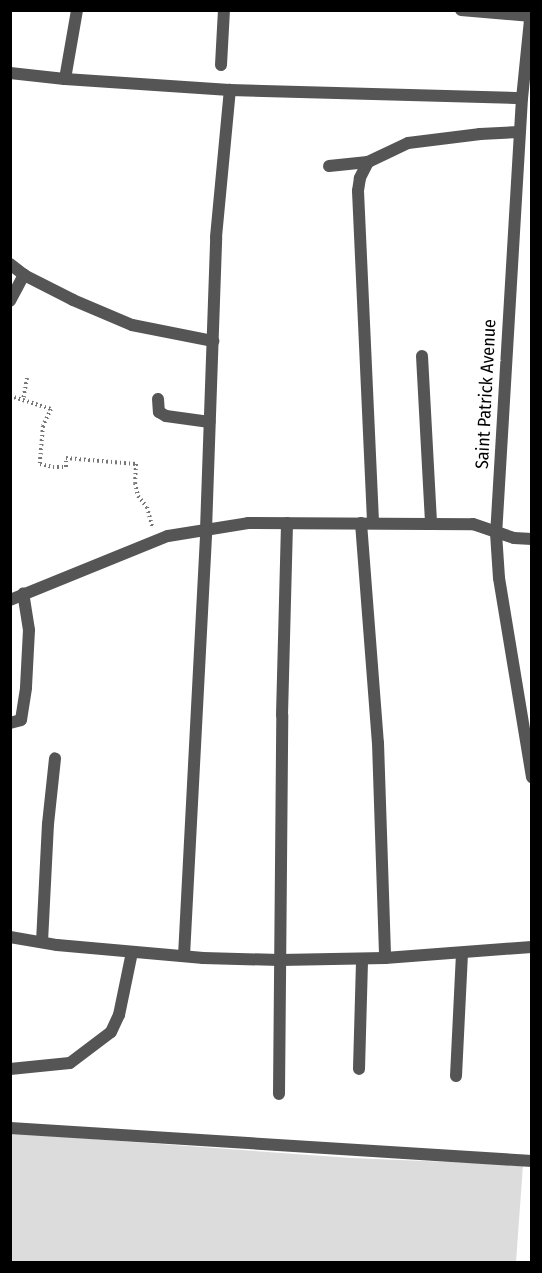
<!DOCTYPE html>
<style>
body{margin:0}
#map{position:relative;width:542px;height:1273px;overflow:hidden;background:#fff;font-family:"Fira Sans Condensed",sans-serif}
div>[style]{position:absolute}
.green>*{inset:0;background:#dcdcdc}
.path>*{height:4px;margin-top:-2px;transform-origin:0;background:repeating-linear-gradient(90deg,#777 0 1.5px,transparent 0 4.5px)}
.minor>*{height:12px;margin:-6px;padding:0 6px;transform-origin:6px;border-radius:6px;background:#555}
.tertiary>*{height:12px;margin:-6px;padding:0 6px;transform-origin:6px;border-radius:6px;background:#555}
span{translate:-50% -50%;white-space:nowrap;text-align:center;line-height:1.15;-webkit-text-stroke:5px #fff;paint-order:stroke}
.street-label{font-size:18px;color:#000}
.frame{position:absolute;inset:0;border:12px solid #000;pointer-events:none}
</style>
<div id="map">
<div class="green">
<i style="clip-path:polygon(10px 1133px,351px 1158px,523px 1165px,516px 1262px,11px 1262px)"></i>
</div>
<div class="path">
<i style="left:27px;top:378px;width:22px;rotate:100deg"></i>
<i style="left:23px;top:400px;width:29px;rotate:18deg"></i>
<i style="left:51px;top:409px;width:19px;rotate:115deg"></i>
<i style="left:43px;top:426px;width:38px;rotate:95deg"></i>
<i style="left:40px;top:464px;width:13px;rotate:13deg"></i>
<i style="left:53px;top:467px;width:13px"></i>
<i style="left:66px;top:467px;width:9px;rotate:-90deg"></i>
<i style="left:66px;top:458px;width:70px;rotate:4.9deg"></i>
<i style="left:136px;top:464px;width:19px;rotate:93deg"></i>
<i style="left:135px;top:483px;width:13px;rotate:77deg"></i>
<i style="left:138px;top:496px;width:14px;rotate:51deg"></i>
<i style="left:147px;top:507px;width:20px;rotate:75deg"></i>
<i style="left:10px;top:396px;width:14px;rotate:17deg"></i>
</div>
<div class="minor">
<i style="left:461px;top:10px;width:71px;rotate:4.8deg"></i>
<i style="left:221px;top:65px;width:55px;rotate:-86.9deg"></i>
<i style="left:10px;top:73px;width:55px;rotate:6.2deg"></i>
<i style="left:65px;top:79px;width:165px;rotate:3.8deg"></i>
<i style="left:230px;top:90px;width:292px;rotate:1.6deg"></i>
<i style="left:65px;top:79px;width:70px;rotate:-80.1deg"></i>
<i style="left:368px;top:162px;width:18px;rotate:117deg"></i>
<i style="left:360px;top:178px;width:13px;rotate:99deg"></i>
<i style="left:358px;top:191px;width:332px;rotate:87.4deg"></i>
<i style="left:329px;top:166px;width:39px;rotate:-6deg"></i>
<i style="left:368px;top:162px;width:44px;rotate:-25.4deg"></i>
<i style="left:408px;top:143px;width:73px;rotate:-7.1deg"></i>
<i style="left:480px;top:134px;width:39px;rotate:-3deg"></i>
<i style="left:10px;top:264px;width:18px;rotate:38deg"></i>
<i style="left:24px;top:275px;width:55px;rotate:27deg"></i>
<i style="left:73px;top:300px;width:64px;rotate:23deg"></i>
<i style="left:132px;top:325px;width:83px;rotate:11.2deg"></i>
<i style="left:10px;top:301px;width:30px;rotate:-62deg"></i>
<i style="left:422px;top:356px;width:167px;rotate:86.9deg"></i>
<i style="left:158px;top:399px;width:13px;rotate:86deg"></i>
<i style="left:159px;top:412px;width:8px;rotate:30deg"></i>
<i style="left:166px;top:416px;width:44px;rotate:7.8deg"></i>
<i style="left:361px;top:523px;width:221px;rotate:85.6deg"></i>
<i style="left:378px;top:743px;width:215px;rotate:88.1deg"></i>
<i style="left:10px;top:600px;width:170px;rotate:-22.1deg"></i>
<i style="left:168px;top:536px;width:81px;rotate:-9.2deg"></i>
<i style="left:248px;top:523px;width:225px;rotate:0.3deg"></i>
<i style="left:473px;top:524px;width:43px;rotate:18.9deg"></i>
<i style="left:514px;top:538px;width:18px;rotate:3deg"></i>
<i style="left:10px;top:723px;width:11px;rotate:-15deg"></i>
<i style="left:21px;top:720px;width:33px;rotate:-81deg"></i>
<i style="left:26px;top:687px;width:57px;rotate:-87deg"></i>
<i style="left:29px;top:630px;width:37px;rotate:-99deg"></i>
<i style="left:10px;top:937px;width:48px;rotate:9.7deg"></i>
<i style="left:57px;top:945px;width:147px;rotate:5.1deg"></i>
<i style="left:203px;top:958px;width:77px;rotate:1.5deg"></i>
<i style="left:280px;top:960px;width:105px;rotate:-1.1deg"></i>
<i style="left:385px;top:958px;width:147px;rotate:-4.3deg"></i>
<i style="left:42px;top:942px;width:118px;rotate:-87.1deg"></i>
<i style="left:48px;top:824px;width:66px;rotate:-83.9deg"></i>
<i style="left:184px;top:956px;width:427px;rotate:-87deg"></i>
<i style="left:206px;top:530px;width:293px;rotate:-88deg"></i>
<i style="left:216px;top:237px;width:148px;rotate:-84.6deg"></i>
<i style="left:10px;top:1069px;width:60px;rotate:-5.7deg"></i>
<i style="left:70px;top:1063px;width:51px;rotate:-37.1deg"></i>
<i style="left:111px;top:1032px;width:19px;rotate:-65deg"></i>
<i style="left:119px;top:1015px;width:64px;rotate:-78.3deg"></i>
<i style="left:359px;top:1069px;width:110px;rotate:-88.4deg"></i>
<i style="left:456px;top:1076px;width:123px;rotate:-87.2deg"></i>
<i style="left:279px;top:1094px;width:379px;rotate:-89.5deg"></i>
<i style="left:282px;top:715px;width:192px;rotate:-88.5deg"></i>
<i style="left:10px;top:1128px;width:523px;rotate:3.62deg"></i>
</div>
<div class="tertiary">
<i style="left:531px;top:10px;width:88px;rotate:95.8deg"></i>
<i style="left:522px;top:98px;width:436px;rotate:93.4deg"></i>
<i style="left:496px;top:533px;width:45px;rotate:86.2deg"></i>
<i style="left:499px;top:578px;width:202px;rotate:80.6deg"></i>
</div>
<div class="street-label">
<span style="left:486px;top:394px;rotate:-87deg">Saint Patrick Avenue</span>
</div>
<div class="frame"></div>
</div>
